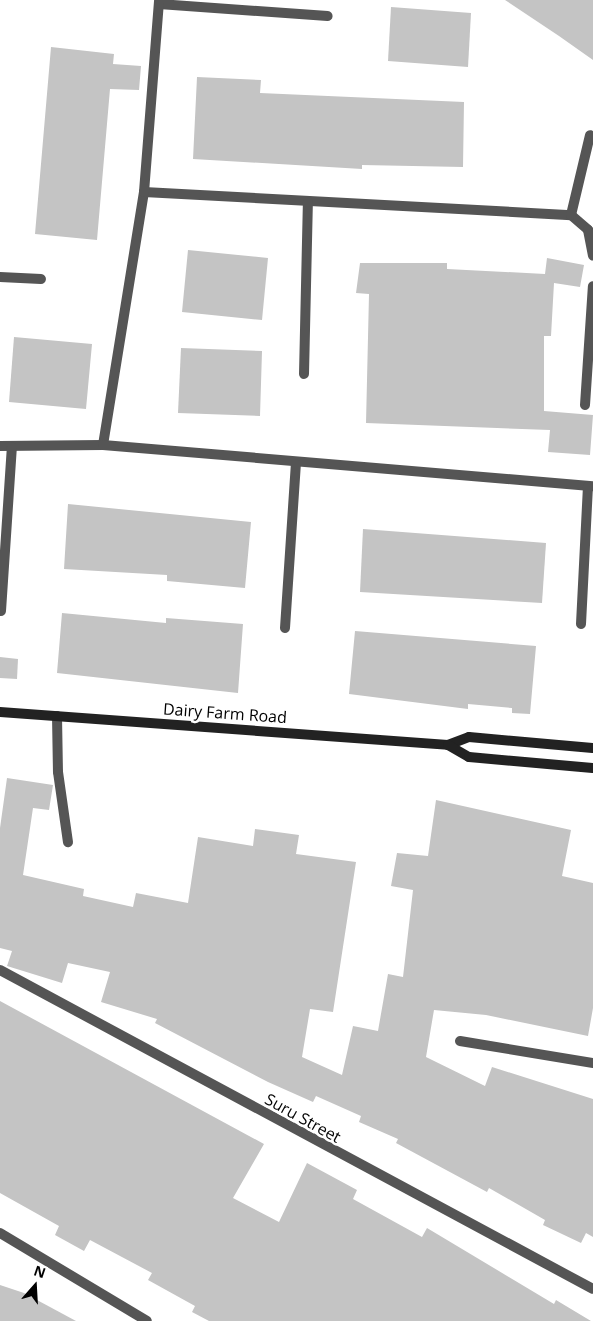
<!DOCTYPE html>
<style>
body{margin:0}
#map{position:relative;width:593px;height:1321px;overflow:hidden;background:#fff;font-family:"Open Sans",sans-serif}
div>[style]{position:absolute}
.building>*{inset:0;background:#c4c4c4}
.lane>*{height:10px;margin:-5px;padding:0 5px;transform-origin:5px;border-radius:5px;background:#555}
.street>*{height:10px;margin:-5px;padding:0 5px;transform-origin:5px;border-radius:5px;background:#555}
.secondary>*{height:10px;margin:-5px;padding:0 5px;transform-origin:5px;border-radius:5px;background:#222}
span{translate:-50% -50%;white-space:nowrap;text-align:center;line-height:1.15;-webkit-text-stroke:5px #fff;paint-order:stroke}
.street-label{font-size:16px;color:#000}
.north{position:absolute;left:10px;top:1261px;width:50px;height:50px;-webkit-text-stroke:4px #fff;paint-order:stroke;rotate:19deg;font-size:14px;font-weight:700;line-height:20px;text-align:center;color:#000}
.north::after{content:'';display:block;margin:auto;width:18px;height:22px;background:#000;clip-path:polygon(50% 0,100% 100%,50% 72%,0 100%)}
</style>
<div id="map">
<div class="building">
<i style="clip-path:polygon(505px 0,593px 0,593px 60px,559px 36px)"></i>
<i style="clip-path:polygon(391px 7px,471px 13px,468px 67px,388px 61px)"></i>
<i style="clip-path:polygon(51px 47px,114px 54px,113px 64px,141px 66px,139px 90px,110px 89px,97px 240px,35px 234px)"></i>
<i style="clip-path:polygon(197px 77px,261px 80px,260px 93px,464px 102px,463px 167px,362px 165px,362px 169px,193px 159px)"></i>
<i style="clip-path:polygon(188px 250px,268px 258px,262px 320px,182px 312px)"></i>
<i style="clip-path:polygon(547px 258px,584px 265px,580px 287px,554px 283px,551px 336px,544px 336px,544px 411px,593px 415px,590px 455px,548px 452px,550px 430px,366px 423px,369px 294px,356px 293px,360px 263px,447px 263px,447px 269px,545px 274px)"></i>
<i style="clip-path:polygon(14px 337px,92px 344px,86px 409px,9px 402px)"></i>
<i style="clip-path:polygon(181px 348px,262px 351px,260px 416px,178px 413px)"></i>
<i style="clip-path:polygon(68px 504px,251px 522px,245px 588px,167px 581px,167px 575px,64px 569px)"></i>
<i style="clip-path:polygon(363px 529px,546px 543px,542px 603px,360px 592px)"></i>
<i style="clip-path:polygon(62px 613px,166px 623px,166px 618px,243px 624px,238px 693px,57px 673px)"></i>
<i style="clip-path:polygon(355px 631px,536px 646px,530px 714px,512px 713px,512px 708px,468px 704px,468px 709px,349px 694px)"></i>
<i style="clip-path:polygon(0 657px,18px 659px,17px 679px,0 678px)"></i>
<i style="clip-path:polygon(7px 778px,53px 785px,49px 810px,33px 808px,23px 875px,84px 889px,83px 896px,133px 907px,136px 893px,188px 903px,198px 837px,253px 846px,255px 829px,299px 835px,296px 854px,356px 862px,333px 1012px,310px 1009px,302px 1057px,342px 1075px,353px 1026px,378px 1031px,388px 974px,403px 977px,413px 890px,391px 886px,397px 853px,428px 856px,436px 800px,571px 830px,562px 876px,593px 883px,593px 1008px,588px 1036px,486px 1015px,434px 1010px,426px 1057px,485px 1086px,492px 1067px,593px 1099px,593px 1237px,586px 1233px,581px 1243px,543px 1225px,545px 1220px,489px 1188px,487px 1192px,396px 1143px,398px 1139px,359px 1122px,361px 1116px,316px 1096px,313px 1102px,268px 1082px,155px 1023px,157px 1019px,101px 1002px,110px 972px,68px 963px,62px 983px,7px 966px,12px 951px,0 948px,0 828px)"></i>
<i style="clip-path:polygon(0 1001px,264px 1144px,233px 1198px,279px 1222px,307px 1163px,357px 1190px,353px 1199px,422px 1237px,427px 1228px,554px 1304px,556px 1300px,591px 1321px,209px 1321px,192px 1312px,195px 1306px,148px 1280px,152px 1273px,90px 1240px,84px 1251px,55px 1235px,59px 1226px,0 1193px)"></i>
<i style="clip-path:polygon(0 1285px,24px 1293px,76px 1321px,0 1321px)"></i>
</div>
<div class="lane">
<i style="left:57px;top:716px;width:56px;rotate:89deg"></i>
<i style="left:58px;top:772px;width:71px;rotate:81.9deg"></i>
</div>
<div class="street">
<i style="left:159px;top:4px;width:169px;rotate:4.1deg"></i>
<i style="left:144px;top:192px;width:428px;rotate:3.1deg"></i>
<i style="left:571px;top:215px;width:23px;rotate:41deg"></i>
<i style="left:588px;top:230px;width:26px;rotate:79deg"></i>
<i style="left:571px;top:215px;width:82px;rotate:-76.6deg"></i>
<i style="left:0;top:277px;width:41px;rotate:2.8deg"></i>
<i style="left:304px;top:374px;width:172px;rotate:-88.7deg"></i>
<i style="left:585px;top:405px;width:119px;rotate:-86.2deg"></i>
<i style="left:103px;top:445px;width:256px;rotate:-80.8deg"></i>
<i style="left:144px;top:192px;width:193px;rotate:-85.5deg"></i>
<i style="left:0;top:446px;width:103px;rotate:-0.6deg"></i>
<i style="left:103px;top:445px;width:492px;rotate:4.8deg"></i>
<i style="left:1px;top:611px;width:164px;rotate:-86.2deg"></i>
<i style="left:581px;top:624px;width:138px;rotate:-87.1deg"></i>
<i style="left:285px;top:628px;width:164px;rotate:-86.2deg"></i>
<i style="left:0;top:970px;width:673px;rotate:28.28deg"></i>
<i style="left:460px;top:1041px;width:135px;rotate:9.4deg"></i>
<i style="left:0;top:1233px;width:171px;rotate:30.9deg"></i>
</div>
<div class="secondary">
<i style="left:0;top:712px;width:449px;rotate:4.2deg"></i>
<i style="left:448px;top:745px;width:22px;rotate:-21deg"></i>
<i style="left:469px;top:737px;width:124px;rotate:5.1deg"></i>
<i style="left:448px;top:745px;width:24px;rotate:30deg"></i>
<i style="left:469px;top:757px;width:124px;rotate:5.1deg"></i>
</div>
<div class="street-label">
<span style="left:225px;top:713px;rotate:4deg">Dairy Farm Road</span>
<span style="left:303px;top:1118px;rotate:29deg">Suru Street</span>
</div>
<div class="north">N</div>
</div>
